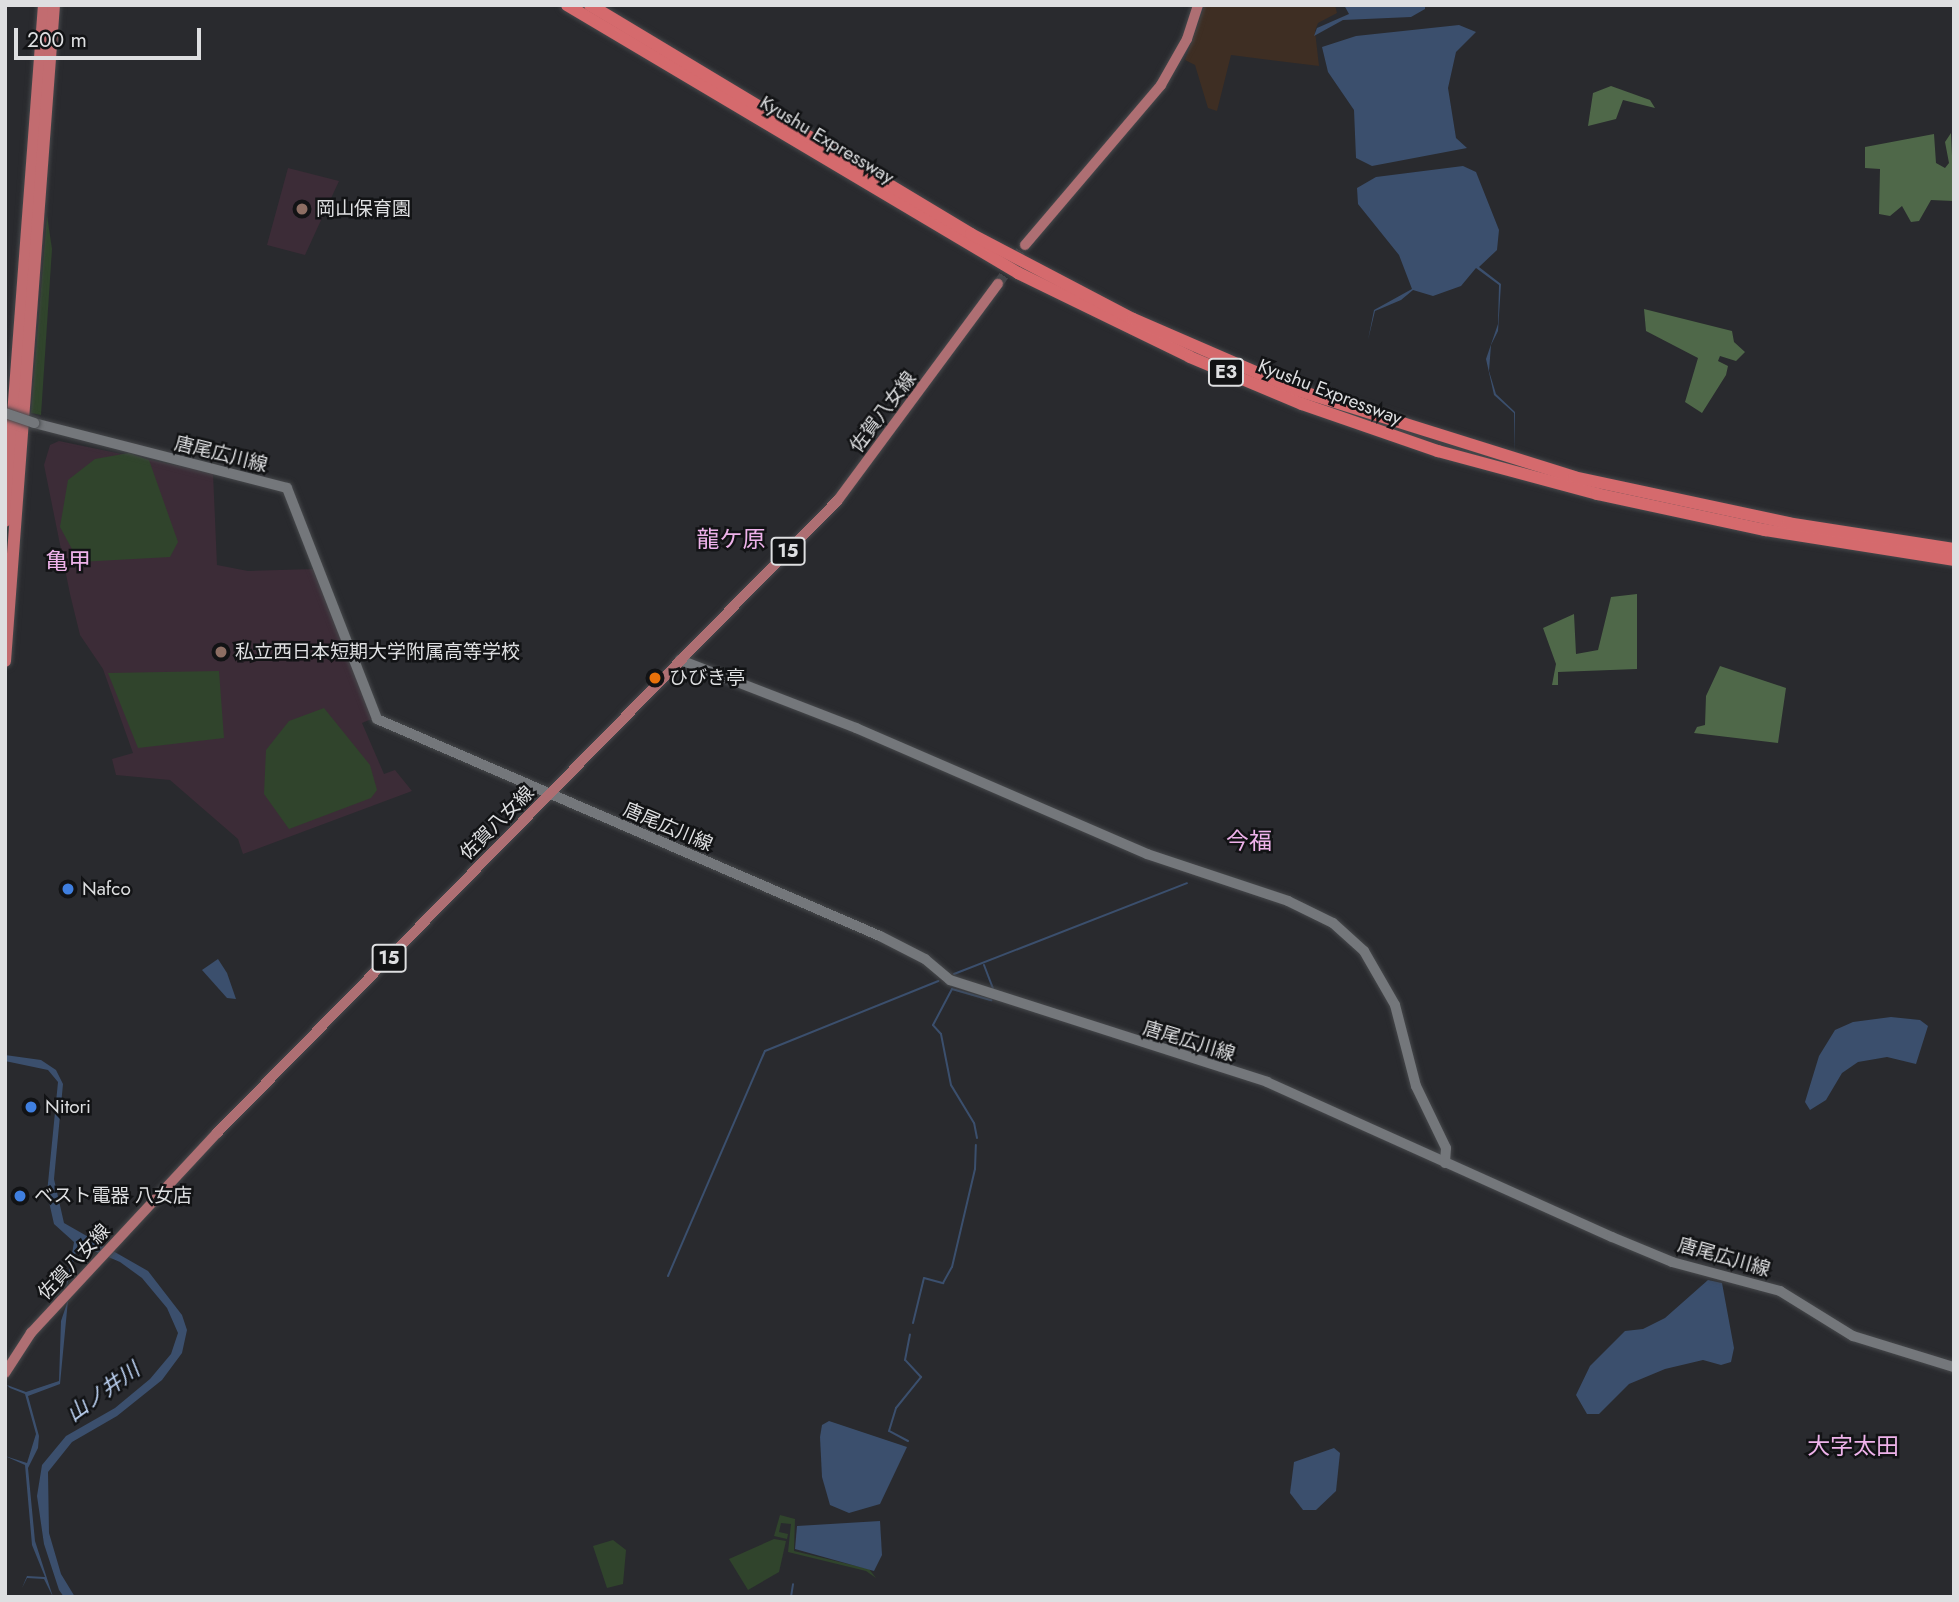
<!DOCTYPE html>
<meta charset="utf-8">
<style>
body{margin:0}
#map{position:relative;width:1959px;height:1602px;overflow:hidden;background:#292a2e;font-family:Jost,"Noto Sans JP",sans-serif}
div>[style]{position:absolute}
.industrial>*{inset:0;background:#3e2e23}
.education>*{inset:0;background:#3c2c37}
.green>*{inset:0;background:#30442c}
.forest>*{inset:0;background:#4f6849}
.water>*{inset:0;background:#3b4f6d}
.stream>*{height:2px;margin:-1px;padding:0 1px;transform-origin:1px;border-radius:1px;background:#3b4f6d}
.primary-tunnel>*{height:10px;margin-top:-5px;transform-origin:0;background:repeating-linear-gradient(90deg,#444549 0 10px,transparent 0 15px)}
.roads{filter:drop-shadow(0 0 2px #46484b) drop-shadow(0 0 2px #46484b)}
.secondary>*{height:10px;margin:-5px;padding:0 5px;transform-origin:5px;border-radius:5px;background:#74777b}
.primary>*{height:10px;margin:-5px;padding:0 5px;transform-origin:5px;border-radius:5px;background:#ae6f73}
.trunk>*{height:12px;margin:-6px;padding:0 6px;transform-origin:6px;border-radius:6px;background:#c26c70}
.motorway>*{height:12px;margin:-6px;padding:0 6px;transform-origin:6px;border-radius:6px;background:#d56a6d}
.bridges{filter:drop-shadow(0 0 2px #46484b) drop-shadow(0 0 2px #46484b)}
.secondary-bridge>*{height:10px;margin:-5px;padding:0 5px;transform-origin:5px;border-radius:5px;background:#74777b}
.dots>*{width:19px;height:19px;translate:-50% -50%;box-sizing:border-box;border:4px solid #121315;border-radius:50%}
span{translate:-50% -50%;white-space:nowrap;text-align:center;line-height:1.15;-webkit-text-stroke:5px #121315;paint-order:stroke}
.shield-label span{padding:2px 5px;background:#121315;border:2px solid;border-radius:5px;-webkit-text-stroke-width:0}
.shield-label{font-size:18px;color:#dedfe1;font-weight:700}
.street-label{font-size:19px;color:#dedfe1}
.poi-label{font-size:19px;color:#dedfe1}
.left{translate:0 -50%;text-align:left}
.water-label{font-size:21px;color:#bed4f5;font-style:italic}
.quarter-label{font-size:23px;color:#eeb2ea}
.frame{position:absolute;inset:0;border:7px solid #dedfe1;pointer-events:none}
.scale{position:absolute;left:14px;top:28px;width:187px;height:32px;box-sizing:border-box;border:4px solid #dedfe1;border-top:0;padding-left:9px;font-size:21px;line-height:24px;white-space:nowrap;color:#dedfe1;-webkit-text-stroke:5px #121315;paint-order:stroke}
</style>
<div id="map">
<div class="industrial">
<i style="clip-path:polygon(1205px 5px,1335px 5px,1337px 13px,1318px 23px,1315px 31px,1319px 66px,1231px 55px,1217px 111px,1208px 108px,1195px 65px,1185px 60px)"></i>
</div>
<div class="education">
<i style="clip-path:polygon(288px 168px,339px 181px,305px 255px,267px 245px)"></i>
<i style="clip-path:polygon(59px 441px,213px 473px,217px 565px,248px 571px,314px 569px,374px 718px,362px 723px,384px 774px,395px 770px,412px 791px,243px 854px,238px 839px,170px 780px,116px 775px,112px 759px,133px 753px,103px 669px,80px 635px,70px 594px,44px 465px,50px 445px)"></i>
</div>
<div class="green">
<i style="clip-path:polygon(47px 215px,52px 249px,41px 415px,31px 413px)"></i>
<i style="clip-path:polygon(129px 453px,149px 460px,178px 542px,170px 557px,79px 562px,60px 527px,68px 480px,95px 459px)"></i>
<i style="clip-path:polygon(219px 671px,224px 738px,138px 748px,108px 673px)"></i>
<i style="clip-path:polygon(324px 708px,370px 765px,377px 790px,371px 798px,289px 829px,264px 794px,266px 750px,289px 721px)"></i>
<i style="clip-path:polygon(780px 1515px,795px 1519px,794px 1551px,869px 1569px,876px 1578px,866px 1571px,788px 1552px,791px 1524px,781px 1523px,779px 1532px,788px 1534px,787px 1539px,774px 1536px)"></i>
<i style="clip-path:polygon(774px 1539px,786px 1541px,779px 1572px,748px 1590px,729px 1559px)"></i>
<i style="clip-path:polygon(613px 1540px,626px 1550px,623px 1584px,607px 1588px,593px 1546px)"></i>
</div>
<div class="forest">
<i style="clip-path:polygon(1611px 86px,1650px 100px,1655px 108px,1623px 100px,1616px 119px,1588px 126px,1593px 93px)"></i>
<i style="clip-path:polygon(1951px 133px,1954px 201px,1931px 200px,1919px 221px,1911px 222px,1902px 206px,1890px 216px,1879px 214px,1880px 169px,1865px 168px,1865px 147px,1934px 134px,1936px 163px,1945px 168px,1949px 163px,1945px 142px)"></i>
<i style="clip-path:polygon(1644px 309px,1732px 331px,1734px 342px,1745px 352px,1736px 361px,1720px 356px,1718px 361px,1728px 366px,1726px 375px,1702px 413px,1685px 402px,1698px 358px,1646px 331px)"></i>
<i style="clip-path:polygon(1637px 594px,1637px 669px,1558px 672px,1558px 685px,1552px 685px,1556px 664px,1543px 628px,1574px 614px,1576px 654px,1598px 650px,1611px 597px)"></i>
<i style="clip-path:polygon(1720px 666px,1786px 688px,1778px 743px,1694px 733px,1697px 727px,1705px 725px,1706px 696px)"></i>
</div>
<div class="water">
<i style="clip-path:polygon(1344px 5px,1425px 5px,1425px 9px,1411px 17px,1343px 20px,1314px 36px,1317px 28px,1349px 14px)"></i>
<i style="clip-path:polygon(1459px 25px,1476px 32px,1456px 52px,1448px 88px,1456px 138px,1467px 148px,1372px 166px,1356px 158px,1354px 110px,1328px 72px,1322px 47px,1356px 36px)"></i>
<i style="clip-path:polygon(1463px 166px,1476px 172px,1499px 230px,1497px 250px,1479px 267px,1501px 284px,1498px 331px,1491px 345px,1489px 371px,1496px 394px,1515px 412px,1515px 454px,1514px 413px,1494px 395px,1486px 359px,1498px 324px,1499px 285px,1476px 268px,1461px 286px,1433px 296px,1413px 290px,1401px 300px,1375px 311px,1368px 340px,1374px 310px,1412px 289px,1399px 255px,1358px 204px,1357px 188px,1376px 177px)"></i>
<i style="clip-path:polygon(218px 959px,227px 973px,236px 999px,227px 998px,202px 970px)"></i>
<i style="clip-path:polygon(1891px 1017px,1920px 1020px,1928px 1026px,1916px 1064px,1887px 1057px,1858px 1062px,1842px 1073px,1826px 1100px,1810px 1110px,1805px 1102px,1808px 1092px,1819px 1056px,1835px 1030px,1853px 1022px)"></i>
<i style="clip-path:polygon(5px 1055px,41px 1060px,56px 1070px,63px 1084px,54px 1179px,64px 1223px,148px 1271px,182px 1315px,187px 1330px,182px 1353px,162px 1380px,117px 1416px,72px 1442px,48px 1472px,49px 1533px,61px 1574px,75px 1597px,64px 1597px,59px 1590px,44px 1544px,37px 1496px,42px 1465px,66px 1436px,115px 1408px,150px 1379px,171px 1354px,178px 1333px,167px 1308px,142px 1278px,120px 1262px,78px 1244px,66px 1289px,74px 1242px,54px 1224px,47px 1193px,58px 1082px,48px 1070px,5px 1061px)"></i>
<i style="clip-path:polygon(1708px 1280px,1722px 1283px,1734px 1348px,1731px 1362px,1721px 1365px,1703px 1360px,1665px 1369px,1629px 1384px,1599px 1414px,1587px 1414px,1576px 1395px,1590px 1366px,1625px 1331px,1643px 1329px,1665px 1318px)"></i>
<i style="clip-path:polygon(68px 1300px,60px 1384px,28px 1396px,39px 1436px,38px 1448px,28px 1468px,35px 1541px,53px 1597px,44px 1579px,27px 1578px,22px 1588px,27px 1576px,45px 1577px,32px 1545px,25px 1465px,5px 1456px,27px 1463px,36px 1434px,25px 1394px,10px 1388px,7px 1385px,26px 1392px,59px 1381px,61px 1321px)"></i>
<i style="clip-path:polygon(829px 1421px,907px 1447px,880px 1504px,849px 1513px,830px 1505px,822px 1477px,820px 1437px,822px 1425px)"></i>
<i style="clip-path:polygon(1334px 1448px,1340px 1453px,1336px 1491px,1316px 1510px,1303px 1510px,1290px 1493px,1294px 1462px)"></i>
<i style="clip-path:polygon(880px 1521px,882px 1555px,874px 1571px,795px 1549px,797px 1526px)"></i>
</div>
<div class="stream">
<i style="left:984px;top:965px;width:26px;rotate:69deg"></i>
<i style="left:954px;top:974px;width:250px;rotate:-21.3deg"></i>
<i style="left:977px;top:1138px;width:15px;rotate:-101deg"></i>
<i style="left:974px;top:1123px;width:44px;rotate:-121.2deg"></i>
<i style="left:951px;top:1085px;width:52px;rotate:-101.1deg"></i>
<i style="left:941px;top:1034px;width:12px;rotate:-132deg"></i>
<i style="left:933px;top:1025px;width:41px;rotate:-62.2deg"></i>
<i style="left:952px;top:989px;width:41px;rotate:15.8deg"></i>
<i style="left:668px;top:1276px;width:245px;rotate:-66.7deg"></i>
<i style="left:765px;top:1051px;width:187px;rotate:-22deg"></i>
<i style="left:913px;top:1323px;width:46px;rotate:-76.3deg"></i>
<i style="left:924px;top:1278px;width:20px;rotate:15deg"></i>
<i style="left:943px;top:1283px;width:18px;rotate:-61deg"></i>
<i style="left:952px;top:1267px;width:101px;rotate:-76.8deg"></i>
<i style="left:975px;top:1169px;width:24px;rotate:-88deg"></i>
<i style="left:908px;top:1441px;width:21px;rotate:-152deg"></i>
<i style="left:889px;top:1431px;width:24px;rotate:-73deg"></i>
<i style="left:896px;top:1408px;width:40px;rotate:-51deg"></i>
<i style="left:921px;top:1377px;width:23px;rotate:-133deg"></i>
<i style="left:905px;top:1360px;width:26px;rotate:-79deg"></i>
<i style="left:791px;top:1597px;width:13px;rotate:-81deg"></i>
</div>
<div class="primary-tunnel">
<i style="left:998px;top:284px;width:47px;rotate:-55.3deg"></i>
</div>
<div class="roads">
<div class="secondary">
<i style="left:34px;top:423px;width:261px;rotate:14.4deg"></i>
<i style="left:287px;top:488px;width:248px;rotate:68.7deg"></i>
<i style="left:377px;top:719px;width:548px;rotate:23.34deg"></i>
<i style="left:880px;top:936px;width:51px;rotate:27.1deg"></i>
<i style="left:925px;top:959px;width:33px;rotate:40deg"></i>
<i style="left:950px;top:980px;width:333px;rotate:17.8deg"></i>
<i style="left:1267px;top:1082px;width:378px;rotate:24.2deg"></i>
<i style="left:1612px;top:1237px;width:65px;rotate:22.6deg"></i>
<i style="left:1672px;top:1262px;width:112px;rotate:15deg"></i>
<i style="left:1780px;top:1291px;width:86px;rotate:31.7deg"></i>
<i style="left:1853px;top:1336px;width:106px;rotate:17.1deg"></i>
<i style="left:680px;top:660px;width:189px;rotate:21.1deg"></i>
<i style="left:856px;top:728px;width:317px;rotate:23.4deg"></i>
<i style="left:1147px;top:854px;width:149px;rotate:18.4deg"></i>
<i style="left:1288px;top:901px;width:50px;rotate:26.1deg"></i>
<i style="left:1333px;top:923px;width:42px;rotate:42.1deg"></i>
<i style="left:1364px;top:951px;width:62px;rotate:60.1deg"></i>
<i style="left:1395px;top:1005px;width:84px;rotate:75.5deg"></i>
<i style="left:1416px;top:1086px;width:69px;rotate:64.2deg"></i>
<i style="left:1446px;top:1148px;width:15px;rotate:94deg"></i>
</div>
<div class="primary">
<i style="left:1025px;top:245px;width:210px;rotate:-49.6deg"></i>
<i style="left:1161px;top:85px;width:53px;rotate:-60.5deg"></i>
<i style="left:1187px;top:39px;width:36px;rotate:-72deg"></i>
<i style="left:5px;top:1373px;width:48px;rotate:-57deg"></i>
<i style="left:31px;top:1333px;width:273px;rotate:-47.1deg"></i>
<i style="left:217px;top:1133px;width:887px;rotate:-45.55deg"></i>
<i style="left:838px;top:500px;width:269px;rotate:-53.5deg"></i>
</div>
<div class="trunk">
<i style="left:5px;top:521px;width:517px;rotate:-85.68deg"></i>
<i style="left:5px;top:661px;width:658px;rotate:-85.73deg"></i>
</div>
<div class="motorway">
<i style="left:567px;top:5px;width:525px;rotate:30.72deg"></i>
<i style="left:1018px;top:273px;width:191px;rotate:26deg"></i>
<i style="left:1190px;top:357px;width:121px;rotate:22.8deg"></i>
<i style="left:1302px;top:404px;width:144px;rotate:19.1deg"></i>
<i style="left:1438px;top:451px;width:165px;rotate:15.1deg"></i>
<i style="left:1597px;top:494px;width:172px;rotate:12.1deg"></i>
<i style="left:1765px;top:530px;width:191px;rotate:9deg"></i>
<i style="left:590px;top:5px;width:445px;rotate:31deg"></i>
<i style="left:971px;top:234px;width:183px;rotate:27.7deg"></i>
<i style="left:1133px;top:319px;width:179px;rotate:23.4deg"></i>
<i style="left:1297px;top:390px;width:290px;rotate:17.4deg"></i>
<i style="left:1574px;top:477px;width:219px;rotate:12.1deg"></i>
<i style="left:1788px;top:523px;width:168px;rotate:8.9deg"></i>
</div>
</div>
<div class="bridges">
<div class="secondary-bridge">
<i style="left:5px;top:413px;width:31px;rotate:19deg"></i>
</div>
</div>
<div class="dots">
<i style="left:302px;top:209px;background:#8d6e63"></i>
<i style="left:221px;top:652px;background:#8d6e63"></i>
<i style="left:655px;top:678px;background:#e8710a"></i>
<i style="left:68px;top:889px;background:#3f7fe0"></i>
<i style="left:31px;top:1107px;background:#3f7fe0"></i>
<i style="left:20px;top:1196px;background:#3f7fe0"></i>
</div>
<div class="shield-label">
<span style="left:1226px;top:372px">E3</span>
<span style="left:788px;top:551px">15</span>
<span style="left:389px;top:958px">15</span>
</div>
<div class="street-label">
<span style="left:827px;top:140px;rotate:31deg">Kyushu Expressway</span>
<span style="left:1330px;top:392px;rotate:21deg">Kyushu Expressway</span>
<span style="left:883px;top:412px;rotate:-53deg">佐賀八女線</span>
<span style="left:221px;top:454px;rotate:14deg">唐尾広川線</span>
<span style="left:497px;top:823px;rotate:-45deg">佐賀八女線</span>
<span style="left:668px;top:827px;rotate:23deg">唐尾広川線</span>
<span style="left:1189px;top:1041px;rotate:17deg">唐尾広川線</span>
<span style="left:1724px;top:1257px;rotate:16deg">唐尾広川線</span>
<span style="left:74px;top:1262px;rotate:-47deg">佐賀八女線</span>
</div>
<div class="poi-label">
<span class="left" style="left:316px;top:209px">岡山保育園</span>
<span class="left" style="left:235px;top:652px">私立西日本短期大学附属高等学校</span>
<span class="left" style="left:669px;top:678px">ひびき亭</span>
<span class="left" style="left:82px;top:889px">Nafco</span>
<span class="left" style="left:45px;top:1107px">Nitori</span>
<span class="left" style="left:34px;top:1196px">ベスト電器 八女店</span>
</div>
<div class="water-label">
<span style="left:103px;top:1392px;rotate:-36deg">山ノ井川</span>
</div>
<div class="quarter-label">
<span style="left:731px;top:539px">龍ケ原</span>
<span style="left:68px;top:561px">亀甲</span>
<span style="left:1249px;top:841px">今福</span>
<span style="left:1853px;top:1446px">大字太田</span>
</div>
<div class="frame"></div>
<div class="scale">200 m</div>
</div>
